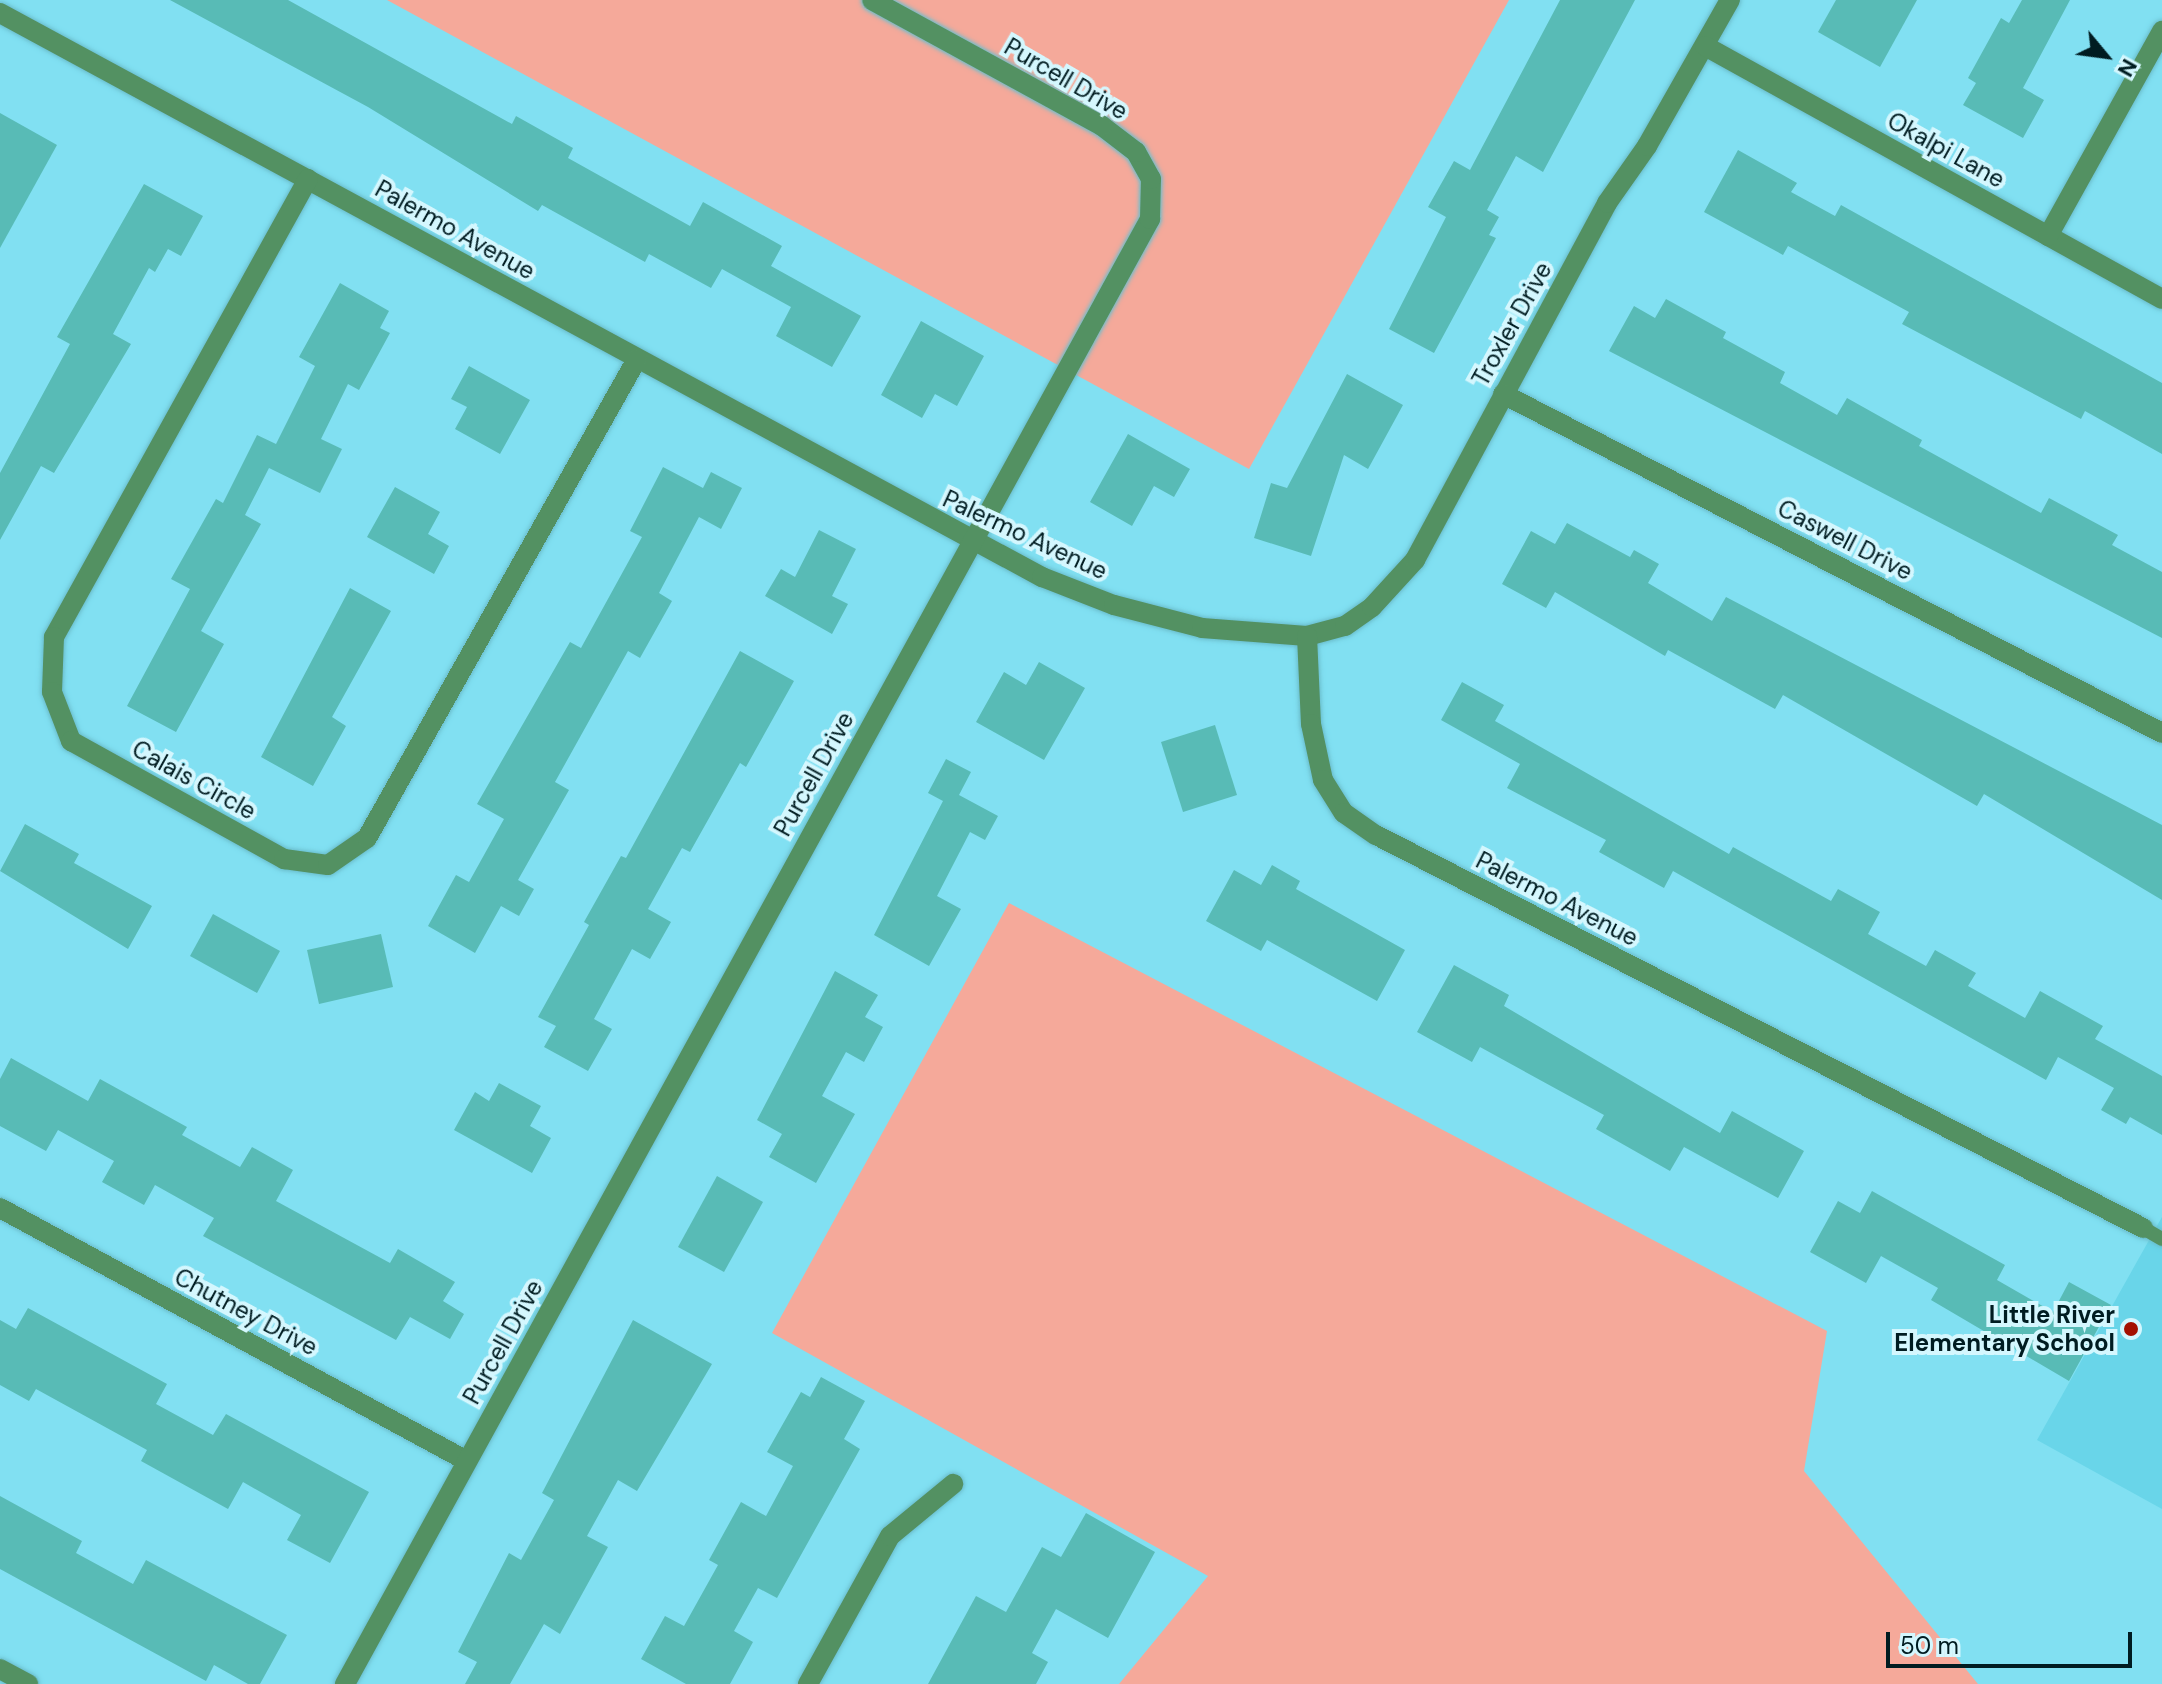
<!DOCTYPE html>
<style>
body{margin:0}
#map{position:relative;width:2162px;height:1684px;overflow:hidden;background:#81e0f2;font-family:"DM Sans",sans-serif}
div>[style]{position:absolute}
.built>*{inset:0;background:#69d5e9}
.green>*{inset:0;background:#f5a99a}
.building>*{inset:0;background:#58bbb6}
.roads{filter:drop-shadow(0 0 2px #6abdcc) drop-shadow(0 0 2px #6abdcc)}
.lane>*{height:14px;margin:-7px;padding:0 7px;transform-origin:7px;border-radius:7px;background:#539162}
.street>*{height:20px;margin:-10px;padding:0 10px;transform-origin:10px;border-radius:10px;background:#539162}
.dots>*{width:22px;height:22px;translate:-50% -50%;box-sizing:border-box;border:4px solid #d4f7fe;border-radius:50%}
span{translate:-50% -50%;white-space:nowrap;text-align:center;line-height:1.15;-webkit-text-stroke:8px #d4f7fe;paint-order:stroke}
.street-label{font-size:24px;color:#001c21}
.poi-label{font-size:24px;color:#001c21;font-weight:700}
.right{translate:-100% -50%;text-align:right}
.north{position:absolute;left:2066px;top:16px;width:80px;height:80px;-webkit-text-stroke:6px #d4f7fe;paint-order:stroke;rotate:119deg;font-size:22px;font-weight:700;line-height:32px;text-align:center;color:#001c21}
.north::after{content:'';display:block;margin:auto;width:28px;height:36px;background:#001c21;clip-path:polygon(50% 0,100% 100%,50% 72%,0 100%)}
.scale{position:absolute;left:1886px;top:1632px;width:246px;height:36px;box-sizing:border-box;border:4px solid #001c21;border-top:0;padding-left:10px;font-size:24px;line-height:28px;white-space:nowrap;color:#001c21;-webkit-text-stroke:6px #d4f7fe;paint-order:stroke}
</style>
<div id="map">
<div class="built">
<i style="clip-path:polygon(2162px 1217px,2162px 1509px,2037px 1440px)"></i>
</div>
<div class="green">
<i style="clip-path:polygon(387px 0,1509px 0,1249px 469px)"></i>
<i style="clip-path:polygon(1009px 903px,1827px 1331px,1804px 1471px,1978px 1684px,1119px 1684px,1208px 1576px,772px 1333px)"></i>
</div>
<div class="building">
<i style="clip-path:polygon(170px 0,288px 0,512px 124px,516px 116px,573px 148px,568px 158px,690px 226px,703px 202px,782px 246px,771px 266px,861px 316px,832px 367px,776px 336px,791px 307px,722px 269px,711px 288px,649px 254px,645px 262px,542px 205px,538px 211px,368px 107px)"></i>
<i style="clip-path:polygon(1560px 0,1635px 0,1543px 172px,1516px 156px,1487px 210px,1499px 217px,1489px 235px,1496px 238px,1434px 353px,1389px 329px,1446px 217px,1428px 207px,1454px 161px,1470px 170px)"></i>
<i style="clip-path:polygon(1836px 0,1917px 0,1880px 67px,1818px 32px)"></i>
<i style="clip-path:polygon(2022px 0,2070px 0,2023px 88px,2044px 100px,2023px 138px,1963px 105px,1976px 83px,1968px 78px,2001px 18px,2009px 23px)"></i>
<i style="clip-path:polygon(0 113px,57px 145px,0 248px)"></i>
<i style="clip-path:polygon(1738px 150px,1797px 183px,1791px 192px,1835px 216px,1841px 205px,2162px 383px,2162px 454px,2085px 411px,2081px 419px,1902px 324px,1909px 312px,1788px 246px,1783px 255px,1704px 212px)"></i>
<i style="clip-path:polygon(144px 184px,203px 216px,181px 256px,168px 249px,155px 272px,149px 268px,113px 334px,131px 344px,54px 473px,41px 466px,0 540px,0 473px,70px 344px,57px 337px)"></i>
<i style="clip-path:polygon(340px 283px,389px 311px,380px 328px,390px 333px,359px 390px,348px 384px,321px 439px,342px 449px,320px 493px,269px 468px,245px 515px,261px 524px,201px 631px,224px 644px,176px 732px,127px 706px,190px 589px,171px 579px,216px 499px,223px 503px,257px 435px,276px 444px,315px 366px,299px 357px)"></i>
<i style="clip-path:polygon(1666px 299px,1726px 332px,1723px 338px,1785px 372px,1780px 383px,1837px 415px,1847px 398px,1922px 440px,1919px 446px,2041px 513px,2049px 498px,2118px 535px,2112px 545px,2162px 572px,2162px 638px,1609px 351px,1634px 306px,1655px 318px)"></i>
<i style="clip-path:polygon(921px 321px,984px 356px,957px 406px,935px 394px,922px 418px,881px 395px)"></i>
<i style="clip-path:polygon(469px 366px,530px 400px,500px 454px,455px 429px,467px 407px,451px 399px)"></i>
<i style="clip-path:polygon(1347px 374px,1403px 405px,1368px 469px,1344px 455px,1311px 556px,1254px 538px,1271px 483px,1287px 488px)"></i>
<i style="clip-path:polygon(1128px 434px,1190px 469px,1174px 497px,1154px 486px,1132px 526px,1090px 502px)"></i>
<i style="clip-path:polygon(663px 467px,703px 488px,711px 472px,742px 488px,721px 529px,699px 517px,659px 593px,672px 601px,640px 658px,628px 651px,555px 782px,569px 790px,518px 880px,534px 889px,519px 916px,501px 906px,475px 953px,428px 926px,456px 875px,469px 882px,504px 819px,477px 804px,570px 642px,581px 648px,642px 537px,630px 531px)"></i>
<i style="clip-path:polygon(395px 487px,440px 512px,428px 534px,449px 546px,434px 574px,367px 537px)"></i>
<i style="clip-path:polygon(1567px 523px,1630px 557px,1634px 550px,1659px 564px,1648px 583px,1712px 621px,1726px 597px,2162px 825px,2162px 900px,1984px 794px,1977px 806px,1783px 695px,1775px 709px,1668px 650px,1665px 656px,1555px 592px,1546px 608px,1502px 584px,1531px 531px,1555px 544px)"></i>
<i style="clip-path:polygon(819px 530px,856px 549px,832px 596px,848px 604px,832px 634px,765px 596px,781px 569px,795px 577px)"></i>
<i style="clip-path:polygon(350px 588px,391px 611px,332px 717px,346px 726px,313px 786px,261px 757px)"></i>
<i style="clip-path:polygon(740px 651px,794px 681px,746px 767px,740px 763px,690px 852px,682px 848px,648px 909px,671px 922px,650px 959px,632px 949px,594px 1019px,612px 1029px,588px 1071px,544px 1047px,556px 1026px,538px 1017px,589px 925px,584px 922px,621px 856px,626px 858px)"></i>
<i style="clip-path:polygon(1039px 662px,1085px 688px,1044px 760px,976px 722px,1004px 672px,1026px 685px)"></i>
<i style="clip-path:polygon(1462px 682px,1504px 705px,1495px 721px,1729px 854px,1733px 847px,1831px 901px,1838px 889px,1880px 912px,1868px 934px,1926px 966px,1935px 950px,1976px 973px,1968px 986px,2025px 1018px,2040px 991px,2103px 1026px,2095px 1039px,2162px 1076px,2162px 1135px,2130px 1117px,2126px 1124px,2101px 1110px,2114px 1088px,2058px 1057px,2046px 1080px,1673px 871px,1664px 888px,1599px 852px,1606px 840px,1507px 788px,1520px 764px,1441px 720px)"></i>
<i style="clip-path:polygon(1215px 725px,1237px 795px,1183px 812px,1161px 742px)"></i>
<i style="clip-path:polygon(946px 759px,971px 772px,959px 795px,998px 816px,985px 840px,970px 832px,937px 896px,961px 909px,929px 966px,874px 935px,943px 801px,928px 793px)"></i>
<i style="clip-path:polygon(25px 824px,79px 854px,74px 863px,152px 906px,128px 949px,0 871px)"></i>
<i style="clip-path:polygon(1272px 865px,1300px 881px,1296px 889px,1405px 950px,1377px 1001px,1267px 940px,1261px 951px,1206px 921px,1234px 870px,1261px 885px)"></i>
<i style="clip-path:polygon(213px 914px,280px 951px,257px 993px,190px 956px)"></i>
<i style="clip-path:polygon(381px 934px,393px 987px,319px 1004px,307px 950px)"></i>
<i style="clip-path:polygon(1454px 965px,1509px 995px,1504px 1006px,1720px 1133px,1732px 1111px,1804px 1151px,1778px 1198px,1684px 1147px,1670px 1171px,1596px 1129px,1604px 1115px,1480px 1047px,1472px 1062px,1417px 1032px)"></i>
<i style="clip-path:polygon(835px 971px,878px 995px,865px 1017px,883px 1027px,864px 1062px,846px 1052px,822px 1096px,855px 1114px,816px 1183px,769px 1157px,782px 1134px,757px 1120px)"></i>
<i style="clip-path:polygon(11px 1058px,88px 1101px,100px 1079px,187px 1127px,182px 1135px,240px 1167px,252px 1147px,293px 1170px,276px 1201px,390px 1263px,398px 1249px,455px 1282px,443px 1301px,464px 1314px,450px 1339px,410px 1317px,396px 1340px,203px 1236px,214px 1218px,155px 1185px,144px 1205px,102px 1182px,114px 1161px,58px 1130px,46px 1151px,0 1126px,0 1079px)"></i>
<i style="clip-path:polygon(499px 1083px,541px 1106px,530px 1126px,551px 1138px,532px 1173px,454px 1130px,475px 1092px,489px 1101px)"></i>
<i style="clip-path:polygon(717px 1176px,763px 1202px,724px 1272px,678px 1247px)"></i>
<i style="clip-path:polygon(1872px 1191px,2005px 1265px,1997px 1280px,2053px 1312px,2069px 1282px,2111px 1305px,2069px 1381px,1931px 1300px,1938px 1288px,1881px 1256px,1866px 1283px,1810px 1252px,1838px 1201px,1860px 1213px)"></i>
<i style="clip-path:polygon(28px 1308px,167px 1384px,156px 1404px,213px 1435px,226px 1414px,369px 1492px,330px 1563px,287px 1540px,301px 1515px,243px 1482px,228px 1509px,141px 1461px,147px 1450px,36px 1389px,29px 1401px,0 1385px,0 1320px,16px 1329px)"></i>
<i style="clip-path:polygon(633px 1320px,712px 1364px,637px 1491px,618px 1480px,587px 1536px,608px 1547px,560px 1634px,544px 1624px,510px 1684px,465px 1684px,477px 1662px,458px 1652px,509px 1553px,521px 1560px,554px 1500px,542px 1493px)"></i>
<i style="clip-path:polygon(821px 1377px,865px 1401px,844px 1439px,860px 1449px,777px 1598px,758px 1588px,734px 1631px,753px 1642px,730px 1684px,686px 1684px,641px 1659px,665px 1616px,684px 1626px,718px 1565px,709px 1560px,741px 1502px,766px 1516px,793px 1466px,767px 1452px,801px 1392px,810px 1397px)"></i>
<i style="clip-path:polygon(0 1496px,82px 1541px,76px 1553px,133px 1584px,146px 1560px,287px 1635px,260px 1684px,248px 1684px,214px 1665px,206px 1681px,0 1569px)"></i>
<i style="clip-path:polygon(1086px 1513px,1155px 1552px,1108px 1638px,1056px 1609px,1032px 1653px,1048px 1662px,1036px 1684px,928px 1684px,976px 1596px,1006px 1612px,1042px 1547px,1061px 1557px)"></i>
</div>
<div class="roads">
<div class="lane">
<i style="left:2143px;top:1228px;width:22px;rotate:30deg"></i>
</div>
<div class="street">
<i style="left:0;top:13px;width:1185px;rotate:28.43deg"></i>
<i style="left:1042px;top:577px;width:77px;rotate:21.3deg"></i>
<i style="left:1114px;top:605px;width:91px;rotate:14.6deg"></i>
<i style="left:1202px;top:628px;width:105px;rotate:4.4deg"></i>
<i style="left:1307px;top:636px;width:39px;rotate:-15deg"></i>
<i style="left:1345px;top:626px;width:33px;rotate:-35deg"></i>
<i style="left:1372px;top:607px;width:64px;rotate:-47.5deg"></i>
<i style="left:1415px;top:560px;width:405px;rotate:-61.7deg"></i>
<i style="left:1607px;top:203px;width:70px;rotate:-54.9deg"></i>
<i style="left:1647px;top:146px;width:168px;rotate:-60.4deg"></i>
<i style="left:1705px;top:46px;width:522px;rotate:28.97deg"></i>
<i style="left:308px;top:179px;width:524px;rotate:119.01deg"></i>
<i style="left:54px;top:637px;width:55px;rotate:92.1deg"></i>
<i style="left:52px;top:692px;width:53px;rotate:68.8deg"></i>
<i style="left:71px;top:741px;width:244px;rotate:29deg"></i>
<i style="left:284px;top:859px;width:44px;rotate:7.8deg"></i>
<i style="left:328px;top:865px;width:47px;rotate:-34.7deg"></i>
<i style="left:367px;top:838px;width:550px;rotate:-60.59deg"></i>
<i style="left:2048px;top:236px;width:235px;rotate:-60.9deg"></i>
<i style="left:1503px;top:394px;width:741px;rotate:27.22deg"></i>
<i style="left:1307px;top:636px;width:88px;rotate:87.4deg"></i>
<i style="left:1311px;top:724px;width:57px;rotate:77.9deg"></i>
<i style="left:1323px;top:780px;width:39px;rotate:58deg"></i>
<i style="left:1344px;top:813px;width:39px;rotate:35deg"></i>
<i style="left:1376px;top:835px;width:862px;rotate:27.13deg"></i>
<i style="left:0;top:1208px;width:531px;rotate:28.45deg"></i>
<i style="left:0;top:1669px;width:32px;rotate:28deg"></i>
<i style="left:345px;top:1684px;width:1672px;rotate:-61.21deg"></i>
<i style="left:1150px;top:219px;width:40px;rotate:-88.6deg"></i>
<i style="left:1151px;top:179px;width:31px;rotate:-119deg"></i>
<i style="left:1136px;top:152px;width:43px;rotate:-142.6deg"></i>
<i style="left:1102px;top:126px;width:262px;rotate:-151.3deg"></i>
<i style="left:808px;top:1684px;width:169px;rotate:-61deg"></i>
<i style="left:890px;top:1536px;width:82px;rotate:-39.5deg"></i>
</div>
</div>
<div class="dots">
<i style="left:2131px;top:1329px;background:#a41000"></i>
</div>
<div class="street-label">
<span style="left:1066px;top:79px;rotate:30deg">Purcell Drive</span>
<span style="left:1946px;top:150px;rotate:29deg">Okalpi Lane</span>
<span style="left:455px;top:230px;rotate:29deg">Palermo Avenue</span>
<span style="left:1512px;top:324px;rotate:-61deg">Troxler Drive</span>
<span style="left:1025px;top:535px;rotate:25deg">Palermo Avenue</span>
<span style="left:1845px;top:540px;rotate:27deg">Caswell Drive</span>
<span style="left:814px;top:774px;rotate:-61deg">Purcell Drive</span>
<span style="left:194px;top:780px;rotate:29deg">Calais Circle</span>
<span style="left:1557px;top:899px;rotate:27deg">Palermo Avenue</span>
<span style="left:246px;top:1312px;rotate:28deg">Chutney Drive</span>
<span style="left:503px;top:1342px;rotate:-61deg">Purcell Drive</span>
</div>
<div class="poi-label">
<span class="right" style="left:2115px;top:1329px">Little River<br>Elementary School</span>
</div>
<div class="north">N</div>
<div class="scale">50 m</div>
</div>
